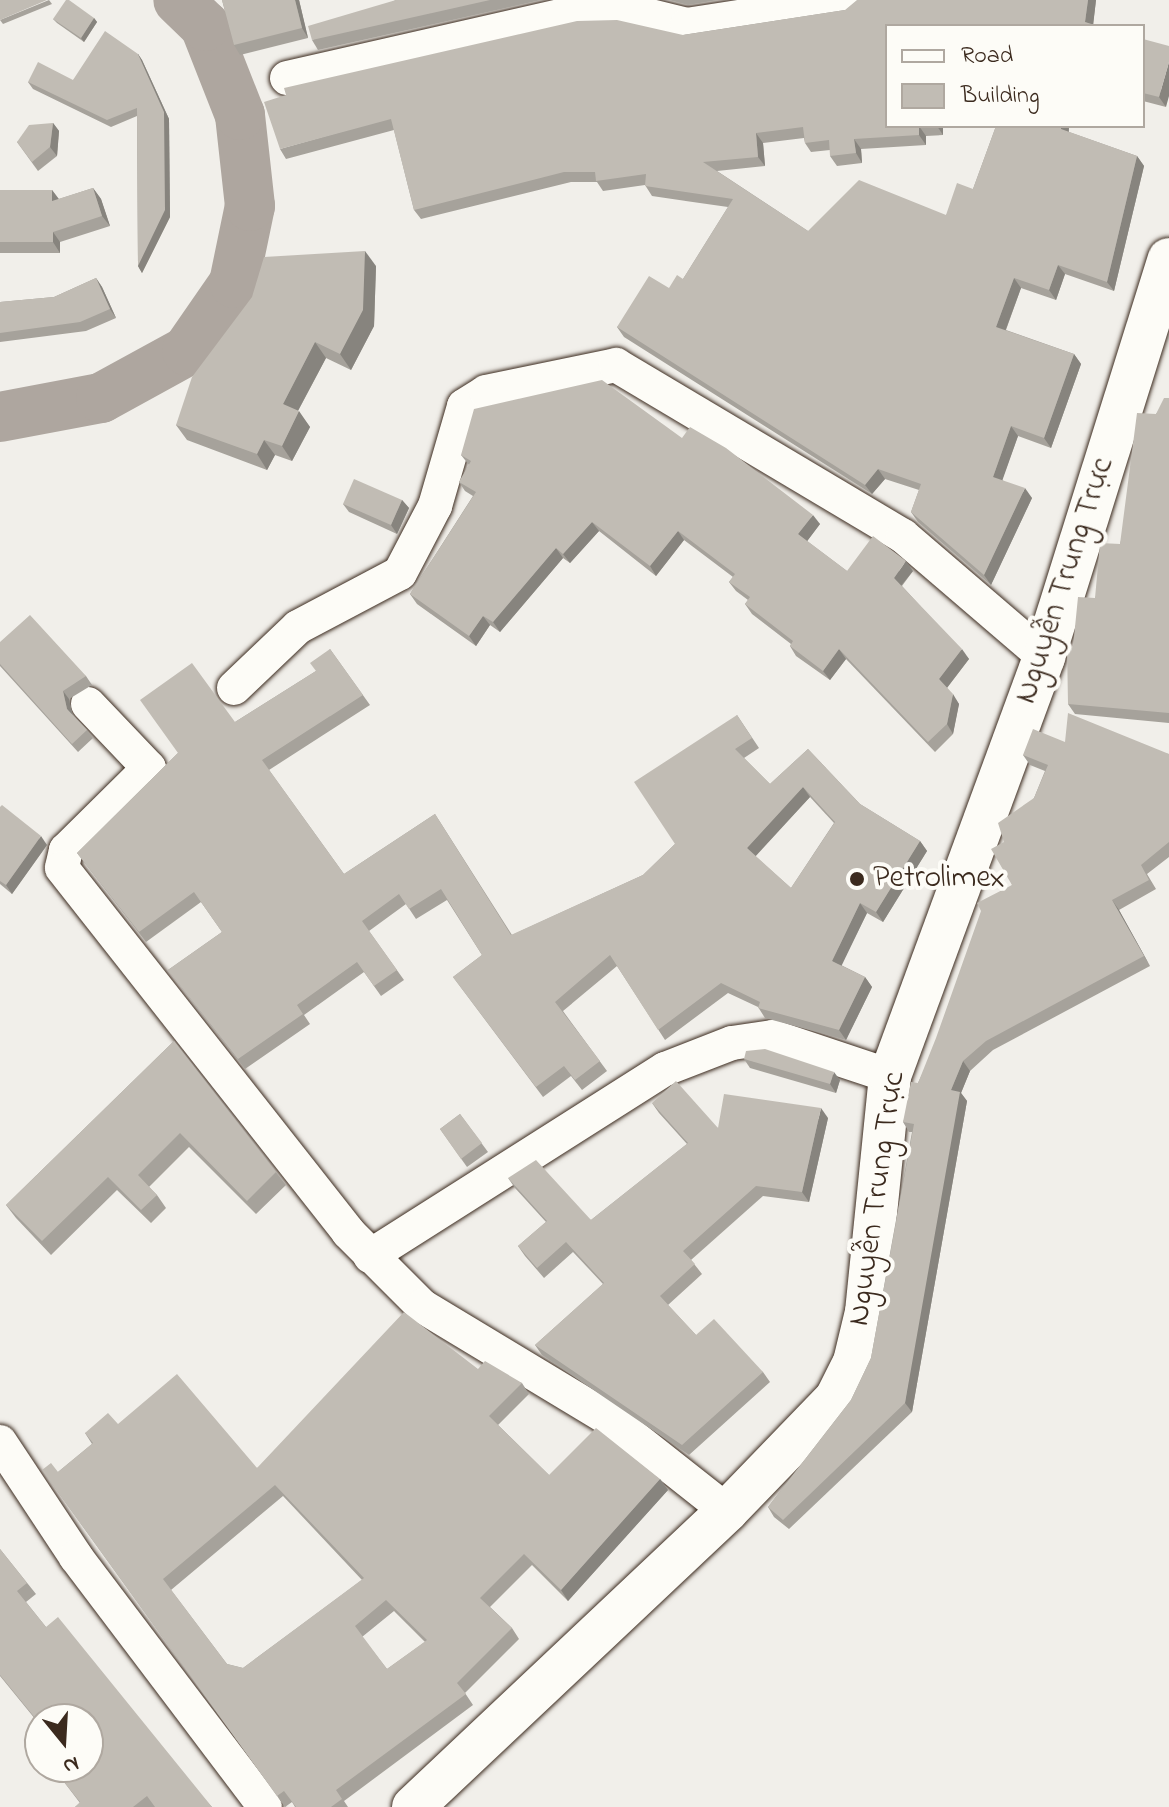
<!DOCTYPE html>
<meta charset="utf-8">
<style>
body{margin:0}
#map{position:relative;width:1169px;height:1807px;overflow:hidden;background:#f1efea;font-family:"Indie Flower",sans-serif}
div>[style]{position:absolute}
.river>*{height:50px;margin:-25px;padding:0 25px;transform-origin:25px;border-radius:25px;background:#aea69f}
.roads{filter:drop-shadow(0 0 2px #3b2a1e) drop-shadow(0 0 2px #3b2a1e)}
.minor>*{height:34px;margin:-17px;padding:0 17px;transform-origin:17px;border-radius:17px;background:#fdfcf7}
.major>*{height:42px;margin:-21px;padding:0 21px;transform-origin:21px;border-radius:21px;background:#fdfcf7}
.wall>*{inset:0;background:#a6a29b}
.shaded-wall>*{inset:0;background:#87847e}
.building>*{inset:0;background:#c1bcb4}
.dots>*{width:22px;height:22px;translate:-50% -50%;box-sizing:border-box;border:4px solid #fdfcf7;border-radius:50%}
span{translate:-50% -50%;white-space:nowrap;text-align:center;line-height:1.15;-webkit-text-stroke:8px #fdfcf7;paint-order:stroke}
.street-label{font-size:32px;color:#3b2a1e}
.poi-label{font-size:32px;color:#3b2a1e}
.left{translate:0 -50%;text-align:left}
.legend{position:absolute;left:885px;top:24px;width:260px;height:104px;box-sizing:border-box;background:#fdfcf7;border:2px solid #afa8a0;margin:0;padding:10px 14px;list-style:none;font-size:24px;color:#3b2a1e}
.legend li{display:flex;align-items:center;gap:16px;height:40px}
.legend b{width:40px;border:2px solid #afa8a0}
.north{position:absolute;left:24px;top:1703px;width:80px;height:80px;box-sizing:border-box;background:#fdfcf7;border:2px solid #afa8a0;border-radius:50%;rotate:162deg;font-size:22px;font-weight:700;line-height:32px;text-align:center;color:#3b2a1e}
.north::after{content:'';display:block;margin:auto;width:28px;height:36px;background:#3b2a1e;clip-path:polygon(50% 0,100% 100%,50% 72%,0 100%)}
</style>
<div id="map">
<div class="river">
<i style="left:0;top:417px;width:103px;rotate:-10.7deg"></i>
<i style="left:101px;top:398px;width:98px;rotate:-28.7deg"></i>
<i style="left:187px;top:351px;width:83px;rotate:-55.3deg"></i>
<i style="left:234px;top:283px;width:79px;rotate:-78.3deg"></i>
<i style="left:250px;top:206px;width:92px;rotate:-96.3deg"></i>
<i style="left:240px;top:115px;width:96px;rotate:-111.5deg"></i>
<i style="left:205px;top:26px;width:37px;rotate:-136deg"></i>
</div>
<div class="roads">
<div class="minor">
<i style="left:287px;top:78px;width:302px;rotate:-12.8deg"></i>
<i style="left:581px;top:11px;width:45px;rotate:-1.3deg"></i>
<i style="left:626px;top:10px;width:63px;rotate:13.8deg"></i>
<i style="left:687px;top:25px;width:164px;rotate:-8.8deg"></i>
<i style="left:234px;top:688px;width:88px;rotate:-43.6deg"></i>
<i style="left:298px;top:627px;width:115px;rotate:-27.9deg"></i>
<i style="left:400px;top:573px;width:76px;rotate:-62.4deg"></i>
<i style="left:435px;top:506px;width:104px;rotate:-73.8deg"></i>
<i style="left:464px;top:406px;width:26px;rotate:-32deg"></i>
<i style="left:486px;top:392px;width:133px;rotate:-11.7deg"></i>
<i style="left:616px;top:365px;width:334px;rotate:30.8deg"></i>
<i style="left:903px;top:536px;width:186px;rotate:40.6deg"></i>
<i style="left:88px;top:704px;width:88px;rotate:46.4deg"></i>
<i style="left:149px;top:768px;width:117px;rotate:135.3deg"></i>
<i style="left:66px;top:850px;width:18px;rotate:103deg"></i>
<i style="left:62px;top:868px;width:463px;rotate:51.8deg"></i>
<i style="left:348px;top:1232px;width:105px;rotate:45deg"></i>
<i style="left:422px;top:1306px;width:223px;rotate:31.1deg"></i>
<i style="left:613px;top:1421px;width:145px;rotate:38.3deg"></i>
<i style="left:370px;top:1256px;width:349px;rotate:-32.4deg"></i>
<i style="left:665px;top:1069px;width:72px;rotate:-21.2deg"></i>
<i style="left:732px;top:1043px;width:41px;rotate:-8.3deg"></i>
<i style="left:773px;top:1037px;width:123px;rotate:18.4deg"></i>
<i style="left:0;top:1442px;width:138px;rotate:56.5deg"></i>
<i style="left:76px;top:1557px;width:313px;rotate:52.9deg"></i>
</div>
<div class="major">
<i style="left:413px;top:1807px;width:432px;rotate:-43.3deg"></i>
<i style="left:727px;top:1511px;width:157px;rotate:-46deg"></i>
<i style="left:836px;top:1398px;width:40px;rotate:-63.4deg"></i>
<i style="left:854px;top:1362px;width:51px;rotate:-76.5deg"></i>
<i style="left:866px;top:1312px;width:237px;rotate:-84.2deg"></i>
<i style="left:890px;top:1076px;width:446px;rotate:-69.8deg"></i>
<i style="left:1044px;top:657px;width:417px;rotate:-72.6deg"></i>
</div>
</div>
<div class="wall">
<i style="clip-path:polygon(49px 0,52px 4px,3px 24px,0 20px)"></i>
<i style="clip-path:polygon(222px 0,299px 0,308px 38px,240px 55px,234px 45px)"></i>
<i style="clip-path:polygon(396px 0,541px 0,318px 50px,312px 40px)"></i>
<i style="clip-path:polygon(669px 0,718px 0,688px 5px)"></i>
<i style="clip-path:polygon(1096px 0,1093px 25px,887px 126px,943px 126px,943px 135px,926px 136px,926px 145px,861px 149px,862px 163px,837px 166px,830px 156px,830px 150px,811px 152px,805px 143px,804px 138px,763px 143px,765px 166px,717px 171px,808px 231px,946px 215px,973px 189px,996px 126px,1069px 126px,1069px 132px,1137px 156px,1144px 166px,1114px 291px,1065px 274px,1056px 300px,1021px 288px,1006px 330px,1074px 354px,1081px 364px,1051px 448px,1018px 436px,1002px 480px,1032px 498px,991px 585px,918px 522px,911px 512px,919px 490px,885px 479px,872px 494px,624px 337px,617px 327px,683px 279px,728px 207px,652px 196px,645px 185px,603px 191px,597px 182px,571px 182px,421px 219px,414px 210px,394px 130px,286px 159px,280px 149px,683px 35px,845px 10px)"></i>
<i style="clip-path:polygon(94px 18px,97px 22px,84px 42px,57px 23px,53px 19px)"></i>
<i style="clip-path:polygon(1143px 39px,1166px 107px,1143px 101px)"></i>
<i style="clip-path:polygon(138px 54px,142px 60px,169px 119px,170px 217px,142px 273px,138px 266px,137px 116px,111px 127px,33px 89px,28px 82px,73px 80px)"></i>
<i style="clip-path:polygon(53px 123px,59px 131px,57px 156px,38px 171px,17px 142px)"></i>
<i style="clip-path:polygon(93px 188px,101px 199px,110px 226px,60px 242px,60px 253px,0 253px,0 190px,52px 190px,59px 199px)"></i>
<i style="clip-path:polygon(376px 266px,374px 326px,351px 370px,326px 358px,298px 411px,310px 427px,292px 461px,275px 455px,267px 470px,187px 440px,176px 425px)"></i>
<i style="clip-path:polygon(96px 278px,102px 287px,116px 318px,86px 331px,0 342px,0 302px,54px 297px)"></i>
<i style="clip-path:polygon(1169px 398px,1169px 723px,1075px 714px,1068px 704px,1073px 647px,1095px 598px,1120px 544px,1156px 414px)"></i>
<i style="clip-path:polygon(682px 438px,820px 524px,807px 541px,847px 571px,913px 571px,902px 586px,969px 659px,947px 688px,959px 704px,953px 734px,935px 752px,846px 659px,830px 680px,796px 656px,790px 646px,791px 644px,752px 614px,745px 604px,748px 600px,736px 591px,729px 582px,733px 577px,684px 540px,656px 576px,599px 531px,570px 563px,563px 558px,500px 632px,490px 625px,476px 646px,417px 604px,410px 594px,473px 496px,465px 491px,459px 482px,469px 465px,461px 455px)"></i>
<i style="clip-path:polygon(402px 500px,409px 508px,397px 534px,349px 512px,343px 504px)"></i>
<i style="clip-path:polygon(0 642px,86px 676px,92px 685px,69px 699px,72px 714px,87px 730px,93px 738px,78px 752px,0 666px)"></i>
<i style="clip-path:polygon(evenodd,330px 649px,370px 705px,269px 770px,344px 874px,435px 814px,512px 935px,643px 875px,675px 844px,737px 715px,759px 748px,744px 758px,770px 784px,808px 749px,860px 804px,920px 841px,927px 851px,883px 922px,867px 913px,841px 965px,865px 977px,872px 987px,846px 1040px,765px 1018px,758px 1007px,728px 993px,665px 1040px,617px 966px,563px 1011px,607px 1071px,582px 1090px,571px 1076px,543px 1097px,453px 977px,482px 955px,447px 900px,416px 919px,406px 904px,369px 931px,404px 980px,381px 996px,364px 972px,304px 1015px,310px 1024px,245px 1069px,168px 970px,222px 932px,201px 902px,146px 942px,77px 853px,178px 753px,235px 722px,316px 671px,330px 649px,810px 797px,834px 823px,791px 888px,755px 856px,810px 797px)"></i>
<i style="clip-path:polygon(1065px 742px,1169px 754px,1169px 857px,1147px 874px,1156px 889px,1119px 910px,1150px 966px,993px 1050px,970px 1071px,961px 1093px,967px 1101px,912px 1412px,789px 1529px,774px 1517px,768px 1507px,851px 1400px,871px 1358px,912px 1132px,909px 1132px,903px 1122px,918px 1083px,1012px 885px,1004px 842px,1034px 798px,1045px 771px,1030px 765px,1023px 755px)"></i>
<i style="clip-path:polygon(0 807px,47px 845px,12px 894px,0 884px)"></i>
<i style="clip-path:polygon(174px 1041px,286px 1185px,256px 1214px,189px 1147px,149px 1187px,157px 1195px,166px 1208px,151px 1223px,117px 1190px,51px 1255px,16px 1218px,6px 1205px)"></i>
<i style="clip-path:polygon(744px 1059px,840px 1080px,836px 1093px,750px 1068px)"></i>
<i style="clip-path:polygon(652px 1103px,718px 1128px,828px 1118px,809px 1202px,763px 1196px,691px 1260px,702px 1274px,668px 1305px,696px 1335px,763px 1372px,770px 1382px,689px 1455px,542px 1355px,535px 1345px,603px 1284px,573px 1252px,544px 1278px,525px 1256px,518px 1246px,546px 1222px,515px 1188px,508px 1178px,591px 1220px,687px 1144px,659px 1113px)"></i>
<i style="clip-path:polygon(460px 1114px,488px 1152px,467px 1167px,440px 1129px)"></i>
<i style="clip-path:polygon(evenodd,478px 1369px,522px 1383px,529px 1394px,498px 1425px,549px 1475px,660px 1479px,668px 1490px,568px 1601px,532px 1565px,490px 1607px,512px 1628px,519px 1639px,465px 1693px,473px 1705px,344px 1801px,348px 1807px,295px 1807px,292px 1802px,285px 1807px,42px 1470px,58px 1472px,92px 1444px,85px 1433px,118px 1424px,257px 1468px,478px 1369px,283px 1496px,362px 1580px,243px 1668px,227px 1664px,171px 1590px,283px 1496px,478px 1369px,394px 1611px,425px 1642px,387px 1669px,362px 1637px,394px 1611px)"></i>
<i style="clip-path:polygon(0 1549px,36px 1594px,26px 1602px,46px 1627px,212px 1807px,75px 1807px,80px 1803px,64px 1782px,78px 1772px,74px 1767px,88px 1767px,40px 1719px,40px 1725px,0 1676px)"></i>
</div>
<div class="shaded-wall">
<i style="clip-path:polygon(295px 0,299px 0,308px 38px,302px 28px)"></i>
<i style="clip-path:polygon(1088px 0,1096px 0,1093px 26px,1085px 22px)"></i>
<i style="clip-path:polygon(94px 18px,97px 22px,84px 42px,81px 38px)"></i>
<i style="clip-path:polygon(138px 54px,142px 60px,169px 119px,170px 217px,142px 273px,138px 266px)"></i>
<i style="clip-path:polygon(1169px 62px,1169px 96px,1166px 107px,1159px 97px)"></i>
<i style="clip-path:polygon(53px 123px,59px 131px,57px 156px,50px 147px)"></i>
<i style="clip-path:polygon(919px 126px,926px 136px,926px 145px,919px 135px)"></i>
<i style="clip-path:polygon(937px 126px,943px 126px,943px 135px)"></i>
<i style="clip-path:polygon(1061px 126px,1069px 126px,1068px 139px,1061px 129px)"></i>
<i style="clip-path:polygon(756px 133px,763px 143px,765px 166px,758px 157px)"></i>
<i style="clip-path:polygon(854px 139px,861px 149px,862px 163px,856px 153px)"></i>
<i style="clip-path:polygon(1137px 156px,1144px 166px,1114px 291px,1107px 282px)"></i>
<i style="clip-path:polygon(93px 188px,101px 199px,110px 226px,102px 216px)"></i>
<i style="clip-path:polygon(52px 190px,60px 201px,52px 201px)"></i>
<i style="clip-path:polygon(53px 232px,60px 242px,60px 253px,53px 242px)"></i>
<i style="clip-path:polygon(365px 251px,376px 266px,374px 326px,351px 370px,340px 354px)"></i>
<i style="clip-path:polygon(1058px 265px,1065px 274px,1056px 300px,1049px 290px)"></i>
<i style="clip-path:polygon(96px 278px,102px 287px,116px 318px,110px 309px)"></i>
<i style="clip-path:polygon(1014px 278px,1021px 288px,1003px 337px,996px 327px)"></i>
<i style="clip-path:polygon(315px 342px,326px 358px,293px 420px,283px 404px)"></i>
<i style="clip-path:polygon(1074px 354px,1081px 364px,1051px 448px,1044px 438px)"></i>
<i style="clip-path:polygon(299px 411px,310px 427px,292px 461px,282px 446px)"></i>
<i style="clip-path:polygon(1011px 426px,1018px 436px,1000px 487px,993px 477px)"></i>
<i style="clip-path:polygon(264px 440px,275px 455px,267px 470px,257px 454px)"></i>
<i style="clip-path:polygon(878px 469px,885px 479px,872px 494px,865px 485px)"></i>
<i style="clip-path:polygon(1025px 488px,1032px 498px,991px 585px,984px 575px)"></i>
<i style="clip-path:polygon(402px 500px,409px 508px,397px 534px,391px 525px)"></i>
<i style="clip-path:polygon(813px 515px,820px 524px,805px 544px,798px 534px)"></i>
<i style="clip-path:polygon(592px 522px,599px 531px,570px 563px,563px 554px)"></i>
<i style="clip-path:polygon(678px 531px,684px 540px,656px 576px,650px 566px)"></i>
<i style="clip-path:polygon(556px 548px,563px 558px,500px 632px,493px 622px)"></i>
<i style="clip-path:polygon(906px 561px,913px 571px,900px 587px,894px 578px)"></i>
<i style="clip-path:polygon(483px 616px,490px 625px,476px 646px,469px 636px)"></i>
<i style="clip-path:polygon(839px 649px,846px 659px,830px 680px,823px 671px)"></i>
<i style="clip-path:polygon(962px 649px,969px 659px,946px 689px,939px 679px)"></i>
<i style="clip-path:polygon(63px 691px,69px 699px,73px 717px,67px 709px)"></i>
<i style="clip-path:polygon(953px 694px,959px 704px,953px 734px,947px 724px)"></i>
<i style="clip-path:polygon(803px 787px,810px 797px,754px 858px,747px 848px)"></i>
<i style="clip-path:polygon(41px 836px,47px 845px,12px 894px,6px 885px)"></i>
<i style="clip-path:polygon(920px 841px,927px 851px,883px 922px,876px 912px)"></i>
<i style="clip-path:polygon(1112px 900px,1119px 910px,1150px 966px,1144px 956px)"></i>
<i style="clip-path:polygon(860px 903px,867px 913px,839px 971px,832px 961px)"></i>
<i style="clip-path:polygon(865px 977px,872px 987px,846px 1040px,839px 1030px)"></i>
<i style="clip-path:polygon(963px 1061px,970px 1071px,961px 1093px,967px 1101px,912px 1412px,905px 1403px,951px 1090px)"></i>
<i style="clip-path:polygon(834px 1072px,840px 1080px,836px 1093px,830px 1084px)"></i>
<i style="clip-path:polygon(821px 1108px,828px 1118px,809px 1202px,802px 1192px)"></i>
<i style="clip-path:polygon(660px 1479px,668px 1490px,568px 1601px,561px 1590px)"></i>
</div>
<div class="building">
<i style="clip-path:polygon(0 0,47px 0,0 20px)"></i>
<i style="clip-path:polygon(66px 0,69px 0,94px 18px,81px 38px,53px 19px)"></i>
<i style="clip-path:polygon(222px 0,295px 0,302px 28px,234px 45px)"></i>
<i style="clip-path:polygon(396px 0,490px 0,312px 40px,308px 26px)"></i>
<i style="clip-path:polygon(857px 0,1088px 0,1085px 22px,1098px 26px,887px 26px,887px 126px,925px 126px,919px 126px,919px 135px,854px 139px,856px 153px,830px 156px,829px 140px,805px 143px,803px 127px,756px 133px,758px 157px,703px 162px,808px 231px,859px 180px,946px 215px,957px 183px,973px 189px,996px 126px,1061px 126px,1061px 129px,1137px 156px,1107px 282px,1058px 265px,1049px 290px,1014px 278px,996px 327px,1074px 354px,1044px 438px,1011px 426px,993px 477px,1025px 488px,984px 575px,911px 512px,921px 484px,878px 469px,865px 485px,617px 327px,649px 276px,669px 288px,677px 275px,683px 279px,733px 199px,645px 186px,646px 174px,596px 181px,595px 172px,564px 172px,414px 210px,391px 119px,280px 149px,264px 102px,286px 95px,284px 88px,577px 21px,617px 20px,683px 35px,845px 10px)"></i>
<i style="clip-path:polygon(105px 31px,138px 54px,164px 112px,165px 210px,138px 266px,137px 108px,107px 120px,28px 82px,38px 62px,73px 80px)"></i>
<i style="clip-path:polygon(1143px 39px,1169px 46px,1169px 62px,1159px 97px,1143px 93px)"></i>
<i style="clip-path:polygon(53px 123px,50px 147px,32px 162px,17px 142px,29px 125px)"></i>
<i style="clip-path:polygon(93px 188px,102px 216px,53px 232px,53px 242px,0 242px,0 190px,52px 190px,52px 201px)"></i>
<i style="clip-path:polygon(365px 251px,363px 310px,340px 354px,315px 342px,283px 404px,299px 411px,282px 446px,264px 440px,257px 454px,176px 425px,192px 377px,252px 297px,264px 257px)"></i>
<i style="clip-path:polygon(96px 278px,110px 309px,80px 322px,0 333px,0 302px,54px 297px)"></i>
<i style="clip-path:polygon(602px 380px,682px 438px,690px 427px,726px 448px,813px 515px,798px 534px,847px 571px,873px 536px,906px 561px,894px 578px,962px 649px,939px 679px,953px 694px,947px 724px,928px 742px,839px 649px,823px 671px,790px 646px,793px 641px,745px 604px,750px 597px,729px 582px,735px 574px,678px 531px,650px 566px,592px 522px,563px 554px,556px 548px,493px 622px,483px 616px,469px 636px,410px 594px,476px 492px,459px 482px,471px 461px,461px 455px,474px 409px)"></i>
<i style="clip-path:polygon(1164px 398px,1169px 398px,1169px 713px,1068px 704px,1067px 647px,1073px 647px,1078px 597px,1095px 598px,1100px 543px,1120px 544px,1137px 413px,1156px 414px)"></i>
<i style="clip-path:polygon(354px 479px,402px 500px,391px 525px,343px 504px)"></i>
<i style="clip-path:polygon(30px 615px,86px 676px,63px 691px,67px 709px,87px 730px,72px 744px,0 664px,0 642px)"></i>
<i style="clip-path:polygon(evenodd,330px 649px,363px 695px,262px 760px,344px 874px,435px 814px,511px 935px,643px 875px,675px 844px,634px 782px,737px 715px,752px 738px,735px 749px,770px 784px,808px 749px,860px 804px,920px 841px,876px 912px,860px 903px,832px 961px,865px 977px,839px 1030px,758px 1008px,760px 1002px,721px 983px,658px 1030px,610px 955px,555px 1002px,600px 1061px,575px 1080px,564px 1066px,536px 1087px,453px 977px,482px 955px,441px 889px,409px 909px,399px 894px,362px 921px,397px 970px,374px 986px,357px 962px,297px 1005px,303px 1014px,238px 1059px,168px 970px,222px 932px,194px 892px,139px 932px,77px 853px,178px 753px,140px 700px,192px 663px,235px 722px,316px 671px,310px 663px,330px 649px,803px 787px,835px 822px,791px 888px,747px 848px,803px 787px)"></i>
<i style="clip-path:polygon(1068px 713px,1169px 754px,1169px 842px,1141px 865px,1149px 880px,1112px 900px,1144px 956px,986px 1041px,963px 1061px,951px 1090px,960px 1092px,905px 1403px,783px 1520px,768px 1507px,851px 1400px,871px 1358px,914px 1124px,903px 1122px,911px 1082px,918px 1083px,936px 1038px,981px 911px,977px 903px,1012px 885px,991px 849px,1004px 842px,998px 823px,1034px 798px,1048px 765px,1023px 755px,1033px 729px,1065px 742px)"></i>
<i style="clip-path:polygon(2px 805px,41px 836px,6px 885px,0 881px,0 807px)"></i>
<i style="clip-path:polygon(174px 1041px,276px 1172px,247px 1201px,180px 1133px,138px 1175px,157px 1195px,141px 1210px,108px 1177px,42px 1241px,6px 1205px)"></i>
<i style="clip-path:polygon(765px 1049px,834px 1072px,830px 1084px,744px 1059px,746px 1051px)"></i>
<i style="clip-path:polygon(676px 1081px,718px 1128px,724px 1094px,821px 1108px,802px 1192px,756px 1186px,683px 1251px,695px 1264px,660px 1296px,696px 1335px,714px 1319px,763px 1372px,682px 1445px,535px 1345px,604px 1283px,566px 1242px,537px 1268px,518px 1246px,547px 1221px,508px 1178px,536px 1160px,591px 1220px,688px 1143px,652px 1103px)"></i>
<i style="clip-path:polygon(460px 1114px,482px 1143px,461px 1159px,440px 1129px)"></i>
<i style="clip-path:polygon(evenodd,404px 1312px,478px 1369px,485px 1361px,522px 1383px,489px 1416px,549px 1475px,596px 1428px,660px 1479px,561px 1590px,524px 1554px,480px 1598px,512px 1628px,457px 1683px,466px 1694px,336px 1790px,342px 1799px,331px 1807px,296px 1807px,284px 1791px,277px 1796px,42px 1470px,51px 1463px,58px 1472px,93px 1443px,85px 1433px,108px 1413px,118px 1424px,177px 1374px,257px 1468px,404px 1312px,275px 1485px,364px 1578px,243px 1668px,227px 1664px,163px 1579px,275px 1485px,404px 1312px,386px 1600px,427px 1640px,387px 1669px,355px 1626px,386px 1600px)"></i>
<i style="clip-path:polygon(0 1549px,27px 1583px,17px 1591px,46px 1627px,58px 1617px,212px 1807px,155px 1807px,147px 1796px,133px 1807px,75px 1807px,80px 1802px,64px 1782px,78px 1771px,75px 1767px,88px 1767px,88px 1719px,40px 1719px,40px 1724px,0 1675px)"></i>
</div>
<div class="dots">
<i style="left:857px;top:879px;background:#3b2a1e"></i>
</div>
<div class="street-label">
<span style="left:1066px;top:581px;rotate:-72deg">Nguyễn Trung Trực</span>
<span style="left:878px;top:1199px;rotate:-82deg">Nguyễn Trung Trực</span>
</div>
<div class="poi-label">
<span class="left" style="left:873px;top:879px">Petrolimex</span>
</div>
<ul class="legend">
<li><b style="height:10px;background:#fdfcf7"></b>Road</li>
<li><b style="height:22px;background:#c1bcb4"></b>Building</li>
</ul>
<div class="north">N</div>
</div>
